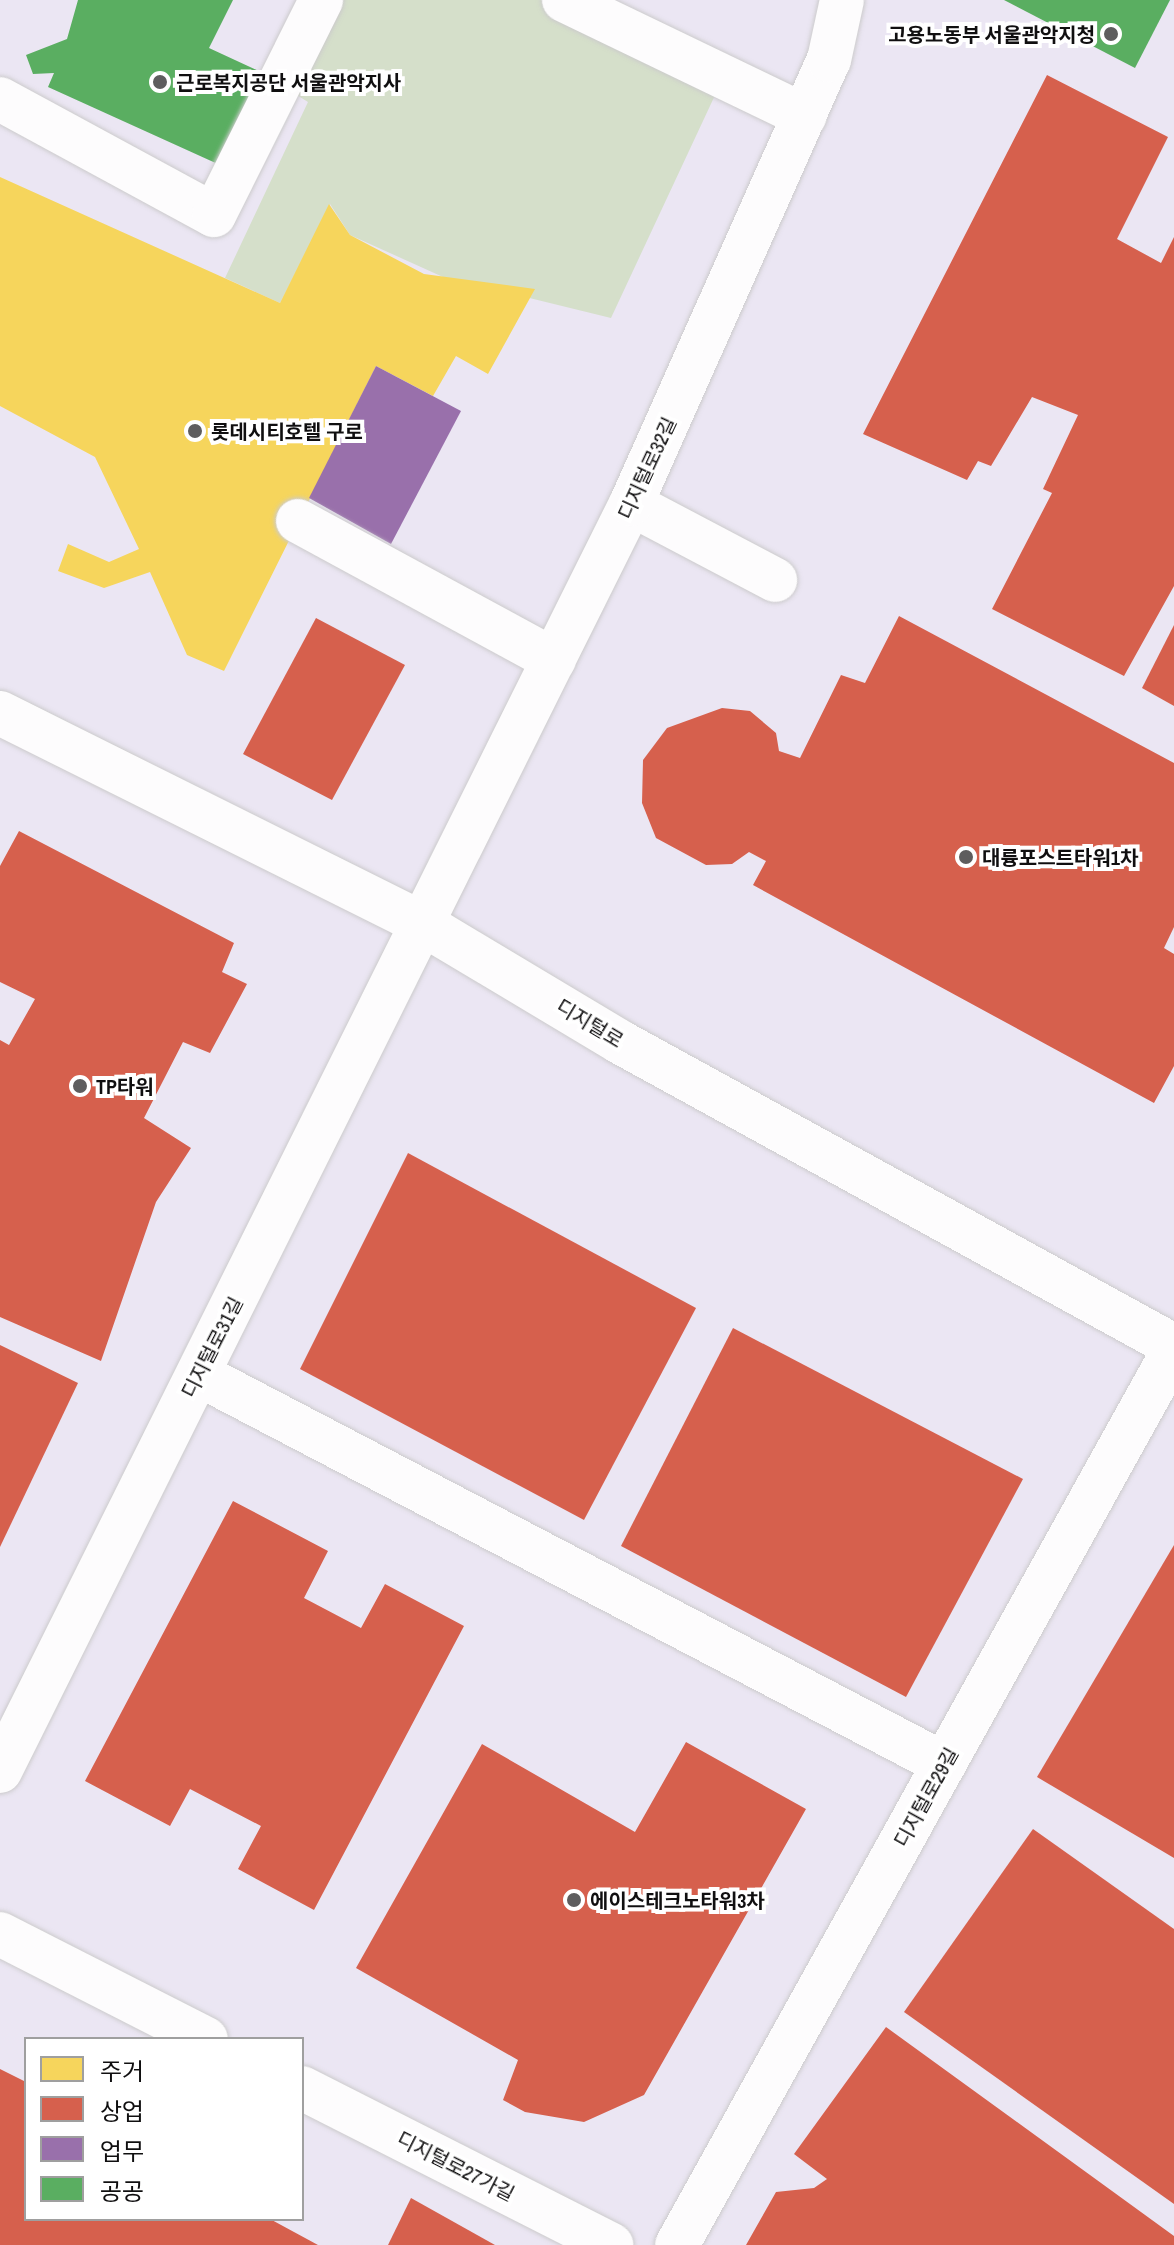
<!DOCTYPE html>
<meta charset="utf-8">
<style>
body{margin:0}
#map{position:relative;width:1174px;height:2245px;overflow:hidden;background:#efeeef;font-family:"Archivo Narrow","Noto Sans KR",sans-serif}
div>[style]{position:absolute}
.industrial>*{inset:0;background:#ebe6f3}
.green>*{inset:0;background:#d5dfca}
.homes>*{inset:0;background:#f6d55c}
.shops>*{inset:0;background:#d6604d}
.offices>*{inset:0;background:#9970ab}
.public>*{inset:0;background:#5aae61}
.roads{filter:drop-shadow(0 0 2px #cccbcc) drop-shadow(0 0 2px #cccbcc)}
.minor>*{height:44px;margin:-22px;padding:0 22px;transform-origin:22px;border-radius:22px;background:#fdfcfd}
.major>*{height:44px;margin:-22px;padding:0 22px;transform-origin:22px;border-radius:22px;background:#fdfcfd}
.dots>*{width:22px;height:22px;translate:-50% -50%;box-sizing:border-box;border:4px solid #fff;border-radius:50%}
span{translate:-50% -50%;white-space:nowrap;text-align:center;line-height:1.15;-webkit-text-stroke:8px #fff;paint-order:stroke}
.poi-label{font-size:20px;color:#100f10;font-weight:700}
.right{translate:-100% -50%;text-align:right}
.left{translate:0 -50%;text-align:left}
.street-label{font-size:20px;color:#100f10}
.legend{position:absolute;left:24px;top:2037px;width:280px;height:184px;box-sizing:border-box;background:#fff;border:2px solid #9f9f9f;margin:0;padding:10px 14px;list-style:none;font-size:24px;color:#100f10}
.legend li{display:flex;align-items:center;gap:16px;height:40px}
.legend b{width:40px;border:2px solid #9f9f9f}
</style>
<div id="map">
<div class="industrial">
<i style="clip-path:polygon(evenodd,0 0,1174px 0,1174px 2245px,0 2245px,0 0,26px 2039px,302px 2039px,302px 2219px,26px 2219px,26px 2039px)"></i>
</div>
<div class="green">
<i style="clip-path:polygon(321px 0,564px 0,724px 76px,611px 318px,443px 277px,350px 235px,330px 204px,280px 303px,225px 278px,308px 102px,279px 84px)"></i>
</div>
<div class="homes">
<i style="clip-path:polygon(0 177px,280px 303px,329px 204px,350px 235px,424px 274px,535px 289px,488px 374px,456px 356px,433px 396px,376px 366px,224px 671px,187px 655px,150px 572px,104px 588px,58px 571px,68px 544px,109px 562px,139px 549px,95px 457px,0 406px)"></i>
</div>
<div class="shops">
<i style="clip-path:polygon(1047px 75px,1168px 137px,1117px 239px,1161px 263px,1174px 237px,1174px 586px,1124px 676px,992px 609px,1052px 493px,1043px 489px,1078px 415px,1032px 397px,991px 466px,978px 461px,967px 480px,863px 434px)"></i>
<i style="clip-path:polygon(899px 616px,1174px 763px,1174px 927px,1164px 948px,1174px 954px,1174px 1066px,1154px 1103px,753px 885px,766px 861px,749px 852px,732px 864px,706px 865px,656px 838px,642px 803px,643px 760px,667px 728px,722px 708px,750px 711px,776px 733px,779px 751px,800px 758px,841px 675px,865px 683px)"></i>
<i style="clip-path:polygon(316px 618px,405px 665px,332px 800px,243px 754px)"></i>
<i style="clip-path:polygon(1174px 625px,1174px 706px,1142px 688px)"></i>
<i style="clip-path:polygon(19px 831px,234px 943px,222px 972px,247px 984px,210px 1053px,183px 1042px,144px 1118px,191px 1148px,156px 1202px,101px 1361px,0 1317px,0 1040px,9px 1045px,35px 999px,0 982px,0 866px)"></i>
<i style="clip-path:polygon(408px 1153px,696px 1308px,584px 1520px,300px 1369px)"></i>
<i style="clip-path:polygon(733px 1328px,1023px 1479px,906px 1697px,621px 1546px)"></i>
<i style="clip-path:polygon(0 1345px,78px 1383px,0 1547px)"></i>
<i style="clip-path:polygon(233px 1501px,328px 1551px,304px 1598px,361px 1628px,385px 1584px,464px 1626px,314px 1910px,238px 1869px,261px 1826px,190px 1789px,170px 1826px,85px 1781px)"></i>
<i style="clip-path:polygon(1174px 1545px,1174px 1858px,1037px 1777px)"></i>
<i style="clip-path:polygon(686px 1742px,806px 1809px,644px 2095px,584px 2122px,525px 2112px,503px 2100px,518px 2060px,356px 1968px,482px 1744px,635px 1832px)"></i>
<i style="clip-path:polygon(1033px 1829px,1174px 1929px,1174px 2204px,904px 2012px)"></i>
<i style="clip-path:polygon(886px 2027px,1174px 2236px,1174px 2245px,746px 2245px,776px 2192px,814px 2188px,827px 2179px,794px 2154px)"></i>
<i style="clip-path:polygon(0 2069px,26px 2082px,26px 2219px,270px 2219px,318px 2245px,0 2245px)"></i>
<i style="clip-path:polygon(411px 2198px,495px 2245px,388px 2245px)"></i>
</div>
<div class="offices">
<i style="clip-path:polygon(376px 366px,461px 411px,391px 544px,309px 498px)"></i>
</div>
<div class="public">
<i style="clip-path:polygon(78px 0,233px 0,209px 48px,272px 77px,231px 170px,48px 87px,54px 73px,33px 74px,26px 55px,67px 39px)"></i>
<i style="clip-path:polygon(1004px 0,1170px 0,1135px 68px)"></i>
</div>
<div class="roads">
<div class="minor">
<i style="left:564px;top:0;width:267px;rotate:25.7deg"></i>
<i style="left:0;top:99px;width:243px;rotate:28.5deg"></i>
<i style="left:214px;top:215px;width:240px;rotate:-63.5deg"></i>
<i style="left:631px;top:504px;width:163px;rotate:27.8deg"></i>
<i style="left:298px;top:521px;width:291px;rotate:28.5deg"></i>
<i style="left:198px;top:1374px;width:842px;rotate:27.6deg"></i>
<i style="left:0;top:1771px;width:1415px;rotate:-63.53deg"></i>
<i style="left:631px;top:504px;width:486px;rotate:-66deg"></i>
<i style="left:829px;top:60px;width:61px;rotate:-77.8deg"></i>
<i style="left:0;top:1934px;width:231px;rotate:27deg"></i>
<i style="left:302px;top:2088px;width:347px;rotate:26.9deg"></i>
<i style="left:677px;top:2245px;width:1024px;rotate:-60.96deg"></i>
</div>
<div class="major">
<i style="left:0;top:713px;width:473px;rotate:26.5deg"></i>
<i style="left:423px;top:924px;width:230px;rotate:30.9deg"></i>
<i style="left:620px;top:1042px;width:632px;rotate:28.76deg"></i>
</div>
</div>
<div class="dots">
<i style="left:1111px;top:34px;background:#5e5d5e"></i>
<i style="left:160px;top:82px;background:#5e5d5e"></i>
<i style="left:195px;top:431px;background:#5e5d5e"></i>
<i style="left:966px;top:857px;background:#5e5d5e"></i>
<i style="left:80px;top:1086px;background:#5e5d5e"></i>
<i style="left:574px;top:1900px;background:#5e5d5e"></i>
</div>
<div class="poi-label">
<span class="right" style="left:1095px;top:34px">고용노동부 서울관악지청</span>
<span class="left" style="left:176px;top:82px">근로복지공단 서울관악지사</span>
<span class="left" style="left:211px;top:431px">롯데시티호텔 구로</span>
<span class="left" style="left:982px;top:857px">대륭포스트타워1차</span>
<span class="left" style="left:96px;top:1086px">TP타워</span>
<span class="left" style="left:590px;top:1900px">에이스테크노타워3차</span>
</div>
<div class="street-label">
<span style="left:647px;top:468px;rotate:-65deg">디지털로32길</span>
<span style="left:590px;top:1023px;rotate:31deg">디지털로</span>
<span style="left:212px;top:1347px;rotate:-63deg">디지털로31길</span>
<span style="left:926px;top:1797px;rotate:-61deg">디지털로29길</span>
<span style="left:456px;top:2166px;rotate:27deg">디지털로27가길</span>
</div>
<ul class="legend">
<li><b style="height:22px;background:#f6d55c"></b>주거</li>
<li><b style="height:22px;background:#d6604d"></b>상업</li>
<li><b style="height:22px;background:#9970ab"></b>업무</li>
<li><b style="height:22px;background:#5aae61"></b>공공</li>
</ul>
</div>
